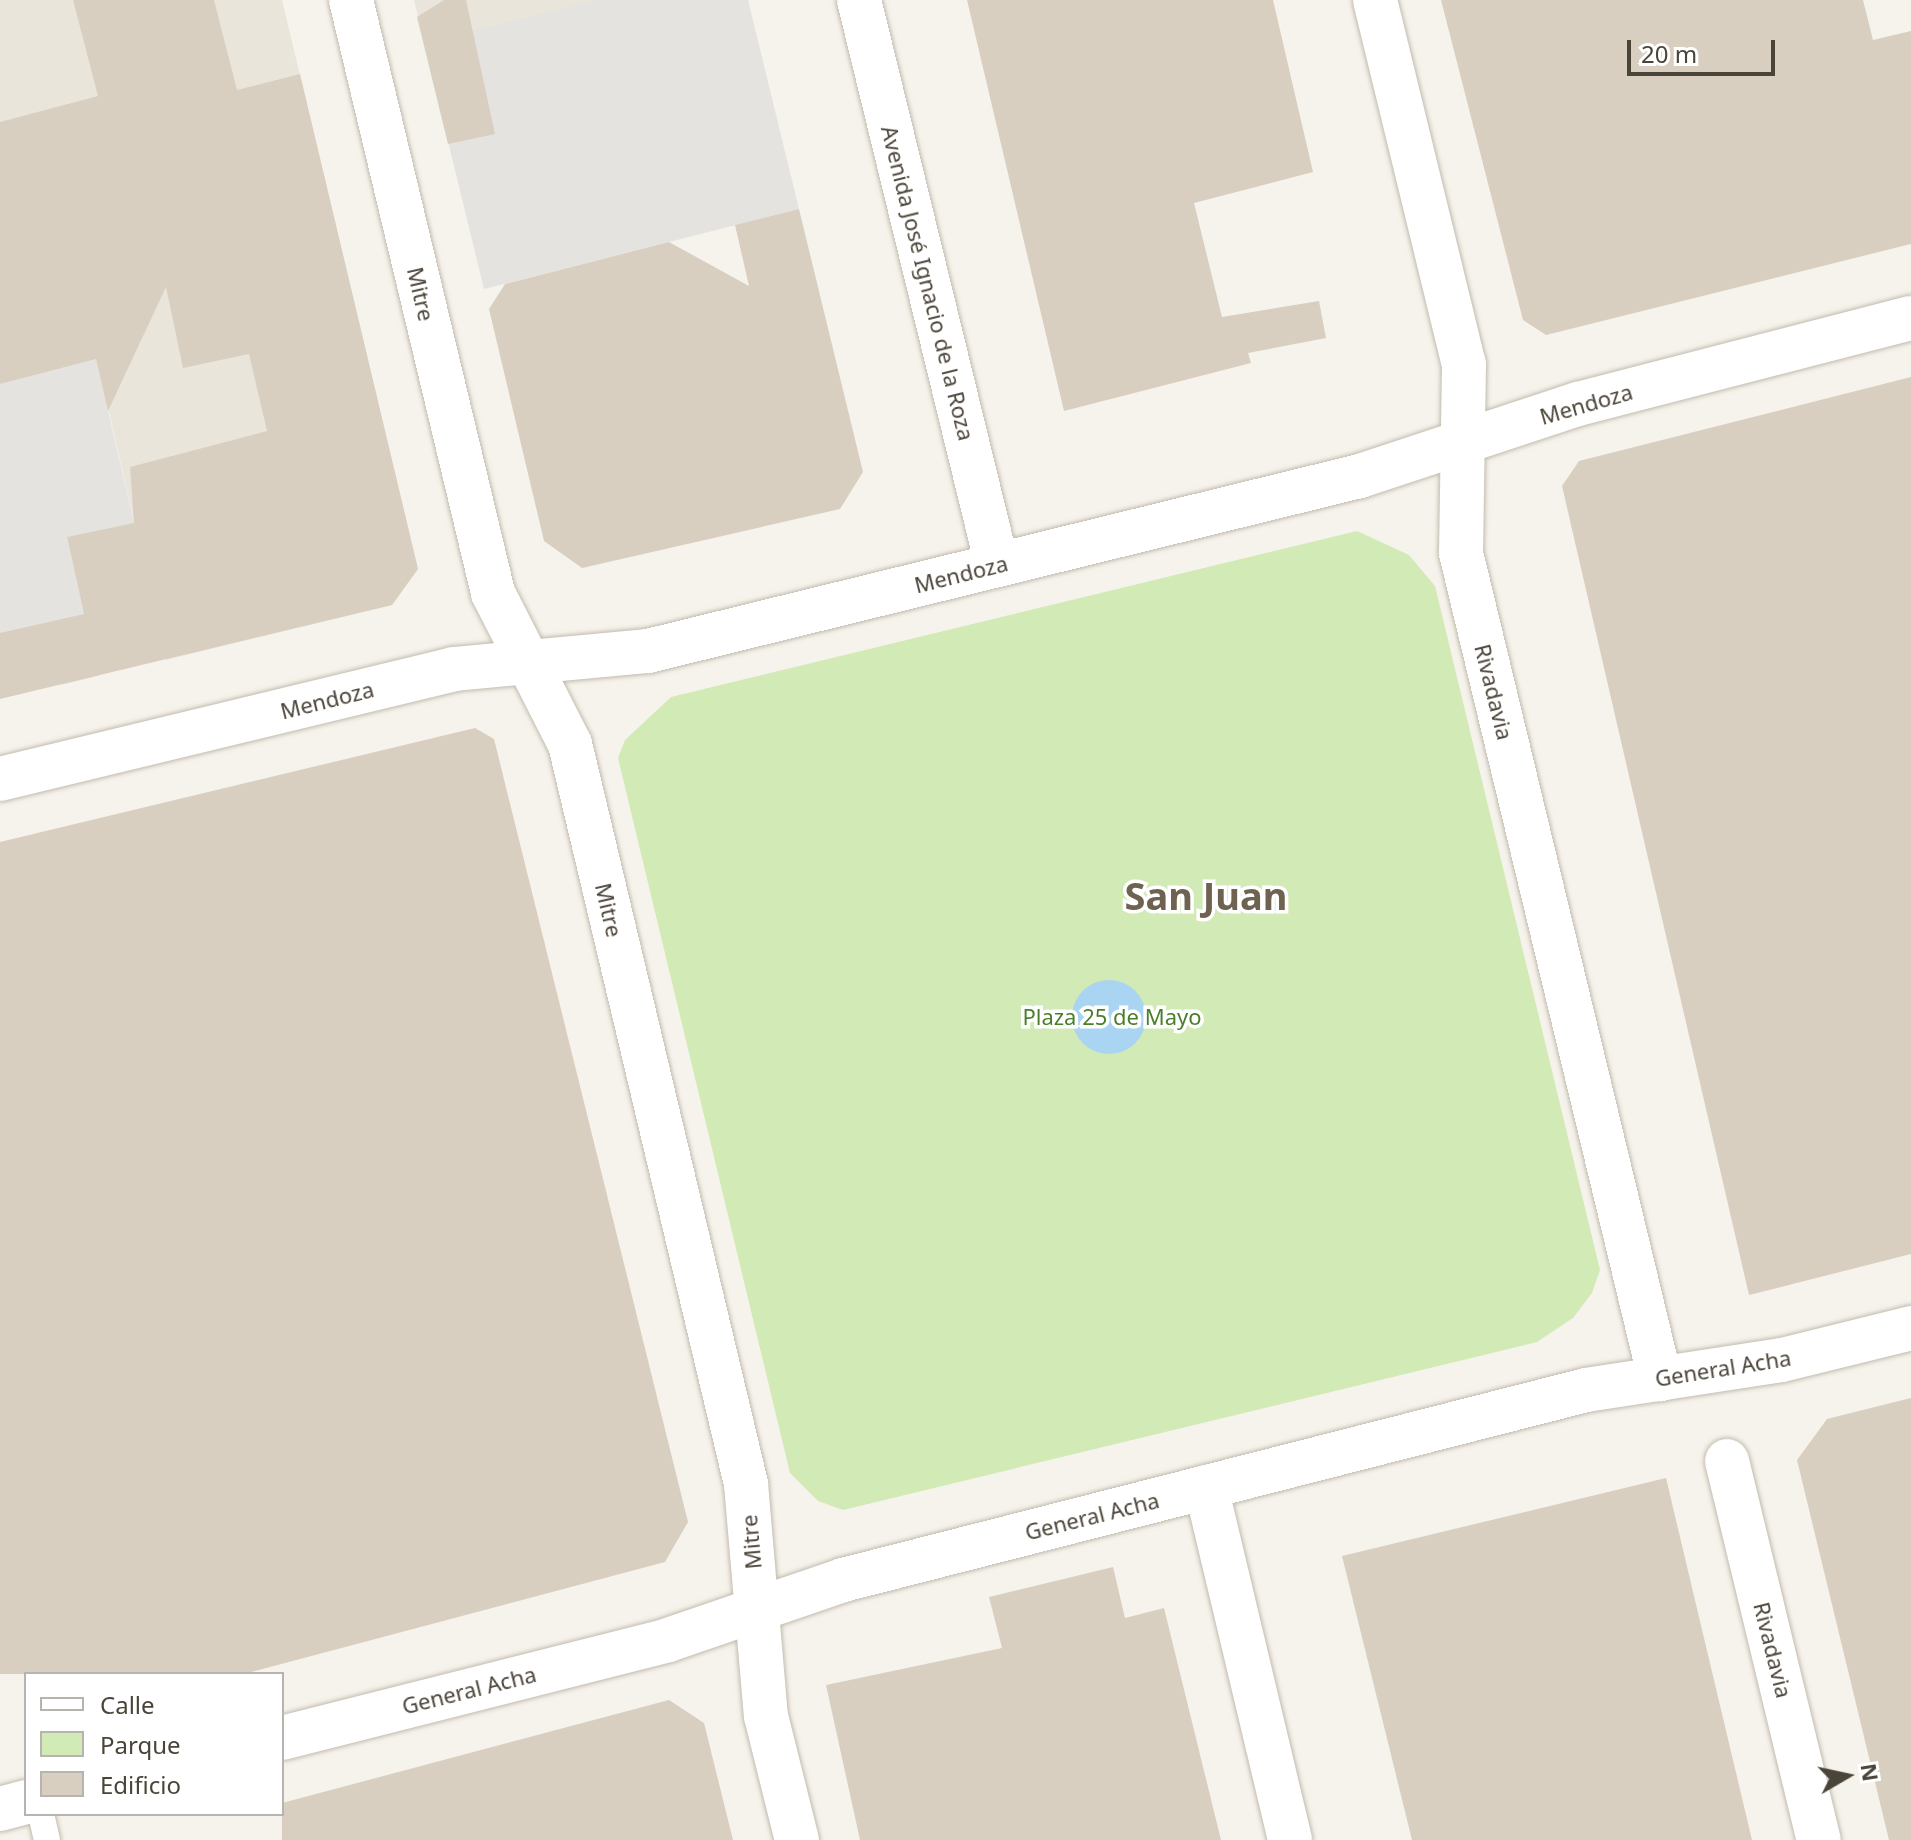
<!DOCTYPE html>
<meta charset="utf-8">
<style>
body{margin:0}
#map{position:relative;width:1911px;height:1840px;overflow:hidden;background:#f6f3ec;font-family:"Noto Sans",sans-serif}
div>[style]{position:absolute}
.residential>*{inset:0;background:#eae5da}
.green>*{inset:0;background:#d2eab5}
.parking>*{inset:0;background:#e5e3e0}
.water>*{inset:0;background:#a9d4f2}
.round{border-radius:50%}
.building>*{inset:0;background:#d8cfc1}
.roads{filter:drop-shadow(0 0 2px #c2bbae) drop-shadow(0 0 2px #c2bbae)}
.lane>*{height:26px;margin:-13px;padding:0 13px;transform-origin:13px;border-radius:13px;background:#fff}
.street>*{height:44px;margin:-22px;padding:0 22px;transform-origin:22px;border-radius:22px;background:#fff}
span{translate:-50% -50%;white-space:nowrap;text-align:center;line-height:1.15;-webkit-text-stroke:7px #fff;paint-order:stroke}
.street-label{font-size:22px;color:#4b4439}
.park-label{font-size:22px;color:#4a7f2a}
.town-label{font-size:38px;color:#6e6250;font-weight:700}
.legend{position:absolute;left:24px;top:1672px;width:260px;height:144px;box-sizing:border-box;background:#fff;border:2px solid #b7b4b0;margin:0;padding:10px 14px;list-style:none;font-size:24px;color:#4b4439}
.legend li{display:flex;align-items:center;gap:16px;height:40px}
.legend b{width:40px;border:2px solid #b7b4b0}
.north{position:absolute;left:1807px;top:1736px;width:80px;height:80px;-webkit-text-stroke:6px #fff;paint-order:stroke;rotate:81deg;font-size:22px;font-weight:700;line-height:32px;text-align:center;color:#4b4439}
.north::after{content:'';display:block;margin:auto;width:28px;height:36px;background:#4b4439;clip-path:polygon(50% 0,100% 100%,50% 72%,0 100%)}
.scale{position:absolute;left:1627px;top:40px;width:148px;height:36px;box-sizing:border-box;border:4px solid #4b4439;border-top:0;padding-left:10px;font-size:24px;line-height:28px;white-space:nowrap;color:#4b4439;-webkit-text-stroke:6px #fff;paint-order:stroke}
</style>
<div id="map">
<div class="residential">
<i style="clip-path:polygon(0 0,282px 0,418px 569px,392px 605px,166px 660px,97px 360px,0 384px)"></i>
<i style="clip-path:polygon(414px 0,593px 0,594px 2px,424px 43px)"></i>
</div>
<div class="green">
<i style="clip-path:polygon(1357px 531px,1409px 555px,1435px 586px,1600px 1270px,1592px 1293px,1573px 1318px,1537px 1342px,843px 1510px,818px 1501px,790px 1473px,618px 758px,625px 740px,671px 697px)"></i>
</div>
<div class="parking">
<i style="clip-path:polygon(593px 0,748px 0,799px 209px,484px 289px,424px 43px)"></i>
<i style="clip-path:polygon(96px 359px,136px 531px,67px 537px,98px 676px,61px 685px,50px 631px,0 633px,0 384px)"></i>
</div>
<div class="water">
<i class="round" style="left:1072px;top:980px;width:74px;height:74px"></i>
</div>
<div class="building">
<i style="clip-path:polygon(73px 0,214px 0,237px 90px,300px 74px,418px 569px,392px 605px,0 699px,0 633px,84px 614px,67px 537px,134px 523px,130px 467px,267px 431px,249px 354px,183px 368px,166px 287px,108px 411px,96px 359px,0 384px,0 122px,98px 96px)"></i>
<i style="clip-path:polygon(444px 0,466px 0,495px 134px,448px 144px,417px 17px)"></i>
<i style="clip-path:polygon(967px 0,1273px 0,1313px 172px,1194px 203px,1222px 317px,1319px 301px,1326px 338px,1248px 353px,1251px 363px,1064px 411px)"></i>
<i style="clip-path:polygon(1441px 0,1863px 0,1873px 40px,1911px 31px,1911px 244px,1546px 335px,1523px 320px)"></i>
<i style="clip-path:polygon(799px 209px,863px 472px,840px 509px,582px 568px,544px 541px,489px 309px,505px 284px,669px 242px,749px 286px,735px 225px)"></i>
<i style="clip-path:polygon(1911px 377px,1911px 1254px,1749px 1295px,1562px 486px,1579px 461px)"></i>
<i style="clip-path:polygon(475px 728px,494px 739px,688px 1522px,665px 1562px,244px 1674px,0 1674px,0 842px)"></i>
<i style="clip-path:polygon(1911px 1398px,1911px 1840px,1889px 1840px,1797px 1460px,1827px 1419px)"></i>
<i style="clip-path:polygon(1666px 1478px,1752px 1840px,1412px 1840px,1342px 1556px)"></i>
<i style="clip-path:polygon(1113px 1567px,1125px 1618px,1164px 1608px,1221px 1840px,860px 1840px,826px 1685px,1002px 1648px,989px 1597px)"></i>
<i style="clip-path:polygon(669px 1700px,704px 1723px,733px 1840px,282px 1840px,282px 1803px)"></i>
</div>
<div class="roads">
<div class="lane">
<i style="left:41px;top:1814px;width:27px;rotate:77deg"></i>
</div>
<div class="street">
<i style="left:351px;top:0;width:610px;rotate:76.53deg"></i>
<i style="left:493px;top:593px;width:169px;rotate:63deg"></i>
<i style="left:570px;top:744px;width:761px;rotate:76.62deg"></i>
<i style="left:746px;top:1484px;width:233px;rotate:85.1deg"></i>
<i style="left:766px;top:1716px;width:128px;rotate:76deg"></i>
<i style="left:859px;top:0;width:582px;rotate:76.27deg"></i>
<i style="left:1375px;top:0;width:375px;rotate:76.3deg"></i>
<i style="left:1464px;top:364px;width:189px;rotate:90.9deg"></i>
<i style="left:1461px;top:553px;width:850px;rotate:76.45deg"></i>
<i style="left:0;top:779px;width:466px;rotate:-13.6deg"></i>
<i style="left:453px;top:669px;width:196px;rotate:-5.3deg"></i>
<i style="left:648px;top:651px;width:733px;rotate:-13.81deg"></i>
<i style="left:1360px;top:476px;width:230px;rotate:-18.3deg"></i>
<i style="left:1578px;top:404px;width:344px;rotate:-14.5deg"></i>
<i style="left:1727px;top:1461px;width:390px;rotate:76.4deg"></i>
<i style="left:1206px;top:1487px;width:363px;rotate:76.6deg"></i>
<i style="left:282px;top:1738px;width:398px;rotate:-14.2deg"></i>
<i style="left:668px;top:1640px;width:185px;rotate:-18.9deg"></i>
<i style="left:843px;top:1580px;width:767px;rotate:-14.34deg"></i>
<i style="left:1586px;top:1390px;width:198px;rotate:-8.7deg"></i>
<i style="left:1782px;top:1360px;width:133px;rotate:-13.9deg"></i>
<i style="left:0;top:1809px;width:27px;rotate:-15deg"></i>
</div>
</div>
<div class="street-label">
<span style="left:928px;top:283px;rotate:76deg">Avenida José Ignacio de la Roza</span>
<span style="left:421px;top:294px;rotate:77deg">Mitre</span>
<span style="left:1586px;top:404px;rotate:-16deg">Mendoza</span>
<span style="left:961px;top:574px;rotate:-14deg">Mendoza</span>
<span style="left:1494px;top:692px;rotate:76deg">Rivadavia</span>
<span style="left:327px;top:700px;rotate:-14deg">Mendoza</span>
<span style="left:609px;top:910px;rotate:77deg">Mitre</span>
<span style="left:1723px;top:1368px;rotate:-9deg">General Acha</span>
<span style="left:1092px;top:1516px;rotate:-14deg">General Acha</span>
<span style="left:751px;top:1542px;rotate:-95deg">Mitre</span>
<span style="left:1773px;top:1650px;rotate:76deg">Rivadavia</span>
<span style="left:469px;top:1690px;rotate:-14deg">General Acha</span>
</div>
<div class="park-label">
<span style="left:1112px;top:1017px">Plaza 25 de Mayo</span>
</div>
<div class="town-label">
<span style="left:1206px;top:896px">San Juan</span>
</div>
<ul class="legend">
<li><b style="height:10px;background:#fff"></b>Calle</li>
<li><b style="height:22px;background:#d2eab5"></b>Parque</li>
<li><b style="height:22px;background:#d8cfc1"></b>Edificio</li>
</ul>
<div class="north">N</div>
<div class="scale">20 m</div>
</div>
